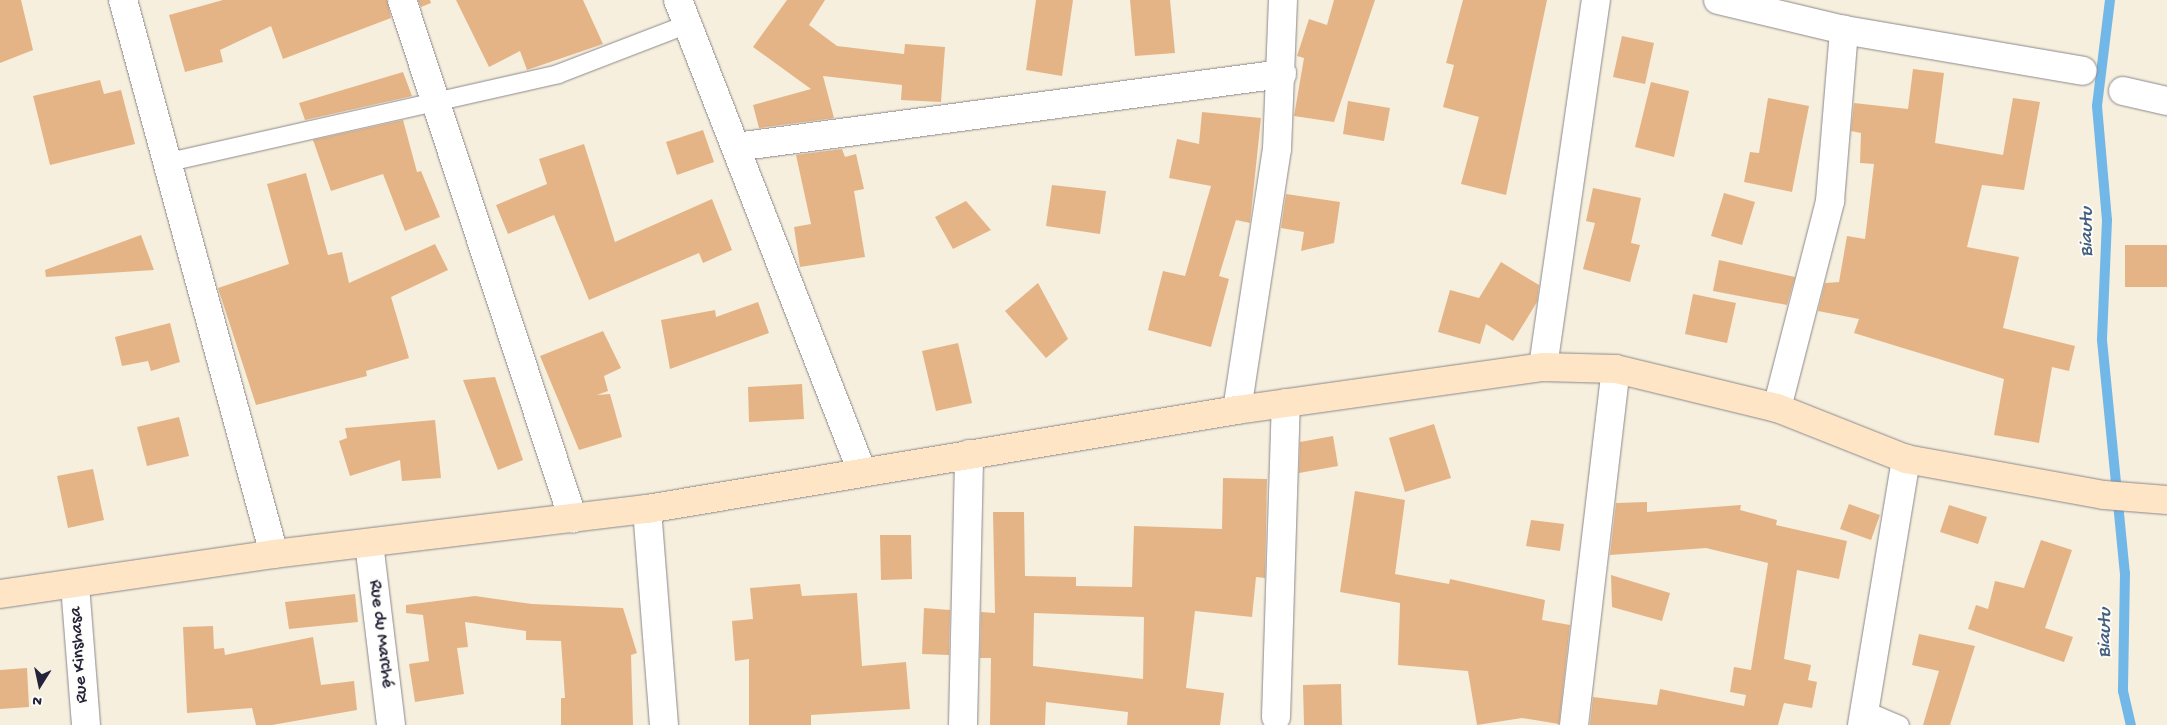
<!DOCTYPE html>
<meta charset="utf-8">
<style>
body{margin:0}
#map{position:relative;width:2167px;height:725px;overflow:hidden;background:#f6efdd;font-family:"Gochi Hand",sans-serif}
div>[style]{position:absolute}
.stream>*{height:10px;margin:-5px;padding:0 5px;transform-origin:5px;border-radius:5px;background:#71b7e8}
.building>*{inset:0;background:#e5b486}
.roads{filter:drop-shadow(0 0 1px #8c888c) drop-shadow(0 0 1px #8c888c)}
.lane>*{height:18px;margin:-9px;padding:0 9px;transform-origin:9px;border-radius:9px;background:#fff}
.street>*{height:28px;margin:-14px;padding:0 14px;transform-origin:14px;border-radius:14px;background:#fff}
.secondary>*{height:28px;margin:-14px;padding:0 14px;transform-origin:14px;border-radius:14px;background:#fde5c5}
span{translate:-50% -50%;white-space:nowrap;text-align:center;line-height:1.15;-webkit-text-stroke:4px #fdfcf7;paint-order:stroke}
.street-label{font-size:18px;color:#22223b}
.water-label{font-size:19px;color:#425e80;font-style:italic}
.north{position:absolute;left:15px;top:660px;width:50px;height:50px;-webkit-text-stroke:4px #fdfcf7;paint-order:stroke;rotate:190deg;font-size:14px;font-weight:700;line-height:20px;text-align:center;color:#22223b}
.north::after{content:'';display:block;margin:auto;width:18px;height:22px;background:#22223b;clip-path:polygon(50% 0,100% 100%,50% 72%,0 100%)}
</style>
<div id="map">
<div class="stream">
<i style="left:2110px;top:0;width:107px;rotate:97deg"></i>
<i style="left:2097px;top:106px;width:114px;rotate:85deg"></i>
<i style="left:2107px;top:220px;width:120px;rotate:92.4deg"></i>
<i style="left:2102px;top:340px;width:234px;rotate:84.4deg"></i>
<i style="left:2125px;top:573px;width:118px;rotate:91deg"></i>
<i style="left:2123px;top:691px;width:35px;rotate:77deg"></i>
</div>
<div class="building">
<i style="clip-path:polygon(0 0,21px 0,33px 50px,0 63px)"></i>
<i style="clip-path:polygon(223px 0,387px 0,391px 18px,283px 59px,271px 26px,220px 50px,223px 62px,185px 72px,169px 15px)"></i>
<i style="clip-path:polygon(418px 0,430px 0,431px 3px,421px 7px)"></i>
<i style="clip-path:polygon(456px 0,583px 0,603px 44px,527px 70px,520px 51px,489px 67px)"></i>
<i style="clip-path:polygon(787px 0,825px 0,809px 25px,837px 46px,904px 54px,905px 44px,945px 47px,941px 102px,901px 100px,902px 85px,823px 76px,834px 118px,759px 128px,753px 105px,811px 89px,753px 47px)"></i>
<i style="clip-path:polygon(1036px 0,1073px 0,1062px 76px,1026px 70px)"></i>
<i style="clip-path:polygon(1130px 0,1170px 0,1175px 53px,1135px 56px)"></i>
<i style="clip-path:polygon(1334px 0,1375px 0,1334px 122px,1294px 116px,1304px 58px,1297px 56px,1309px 19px,1327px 25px)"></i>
<i style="clip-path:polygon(1463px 0,1547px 0,1506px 195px,1461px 184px,1479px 117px,1443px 107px,1454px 65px,1446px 63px)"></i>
<i style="clip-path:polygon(1622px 36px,1654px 43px,1645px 84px,1613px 77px)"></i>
<i style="clip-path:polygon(1913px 69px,1944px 73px,1935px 143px,2003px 155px,2013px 98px,2040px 102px,2024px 190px,1982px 185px,1967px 247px,2019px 257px,2003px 328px,2075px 346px,2069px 371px,2052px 367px,2039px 443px,1994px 435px,2004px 379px,1854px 333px,1859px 319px,1818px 311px,1825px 283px,1839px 282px,1847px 236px,1865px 239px,1874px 164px,1860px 163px,1861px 133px,1851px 131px,1854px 103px,1908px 109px)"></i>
<i style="clip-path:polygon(403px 72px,412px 96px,305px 120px,299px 103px)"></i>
<i style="clip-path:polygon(100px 80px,104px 94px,121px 90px,135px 144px,50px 165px,33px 96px)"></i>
<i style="clip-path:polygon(1651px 82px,1689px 91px,1674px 157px,1635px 147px)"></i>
<i style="clip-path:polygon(1768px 98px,1809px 106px,1792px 192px,1744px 182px,1750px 152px,1759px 153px)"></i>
<i style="clip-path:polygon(1348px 101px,1390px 108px,1384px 141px,1343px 134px)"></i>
<i style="clip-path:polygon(1202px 112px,1261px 118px,1250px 223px,1236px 220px,1219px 276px,1229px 279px,1211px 347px,1148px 330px,1163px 271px,1185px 276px,1211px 186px,1169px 178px,1177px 139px,1199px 144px)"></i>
<i style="clip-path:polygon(403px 120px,417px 172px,421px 171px,440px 217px,405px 231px,383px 174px,331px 191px,313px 140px)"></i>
<i style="clip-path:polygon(703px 130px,714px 162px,677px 175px,666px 142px)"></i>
<i style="clip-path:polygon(584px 144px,615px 242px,712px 199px,732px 250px,703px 263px,699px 253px,589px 300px,554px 215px,508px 234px,496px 205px,547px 184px,539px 159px)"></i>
<i style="clip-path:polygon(842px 149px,845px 157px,856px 154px,864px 189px,854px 191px,865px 257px,800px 267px,794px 227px,811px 224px,796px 155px)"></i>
<i style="clip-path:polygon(306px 173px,328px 255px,342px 252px,349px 283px,435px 244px,448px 270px,391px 297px,409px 358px,366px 371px,367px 376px,256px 405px,218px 288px,289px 264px,267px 184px)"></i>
<i style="clip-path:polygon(1052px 185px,1106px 191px,1100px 234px,1046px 226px)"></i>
<i style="clip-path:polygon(1593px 188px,1641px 198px,1631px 243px,1640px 245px,1630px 282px,1583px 269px,1595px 223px,1586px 221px)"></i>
<i style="clip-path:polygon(1724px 193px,1755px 202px,1742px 245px,1711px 236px)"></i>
<i style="clip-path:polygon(1286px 194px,1340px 202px,1334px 243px,1301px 251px,1304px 232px,1281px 228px)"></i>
<i style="clip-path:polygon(966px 201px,991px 230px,953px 249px,935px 217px)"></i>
<i style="clip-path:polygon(141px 235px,154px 270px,46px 277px,45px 270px)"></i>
<i style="clip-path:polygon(2125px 245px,2167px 245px,2167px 287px,2125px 287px)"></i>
<i style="clip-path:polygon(1719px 260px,1795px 277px,1787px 305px,1713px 291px)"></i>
<i style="clip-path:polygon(1501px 262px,1539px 285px,1537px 302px,1513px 341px,1486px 324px,1480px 344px,1438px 332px,1450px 290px,1479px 298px)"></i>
<i style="clip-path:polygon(1038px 283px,1068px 339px,1046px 358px,1005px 311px)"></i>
<i style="clip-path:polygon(1693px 294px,1736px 303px,1727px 343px,1685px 334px)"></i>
<i style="clip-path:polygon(758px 302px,769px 333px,670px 369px,661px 320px,715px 310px,716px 317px)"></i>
<i style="clip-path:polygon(170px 323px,180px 362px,151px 371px,148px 361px,122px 366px,115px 337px)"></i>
<i style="clip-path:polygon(603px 331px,621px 368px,604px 376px,608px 391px,597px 395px,610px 394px,622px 437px,579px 450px,540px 356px)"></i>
<i style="clip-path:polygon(958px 343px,972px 403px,936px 411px,922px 351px)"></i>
<i style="clip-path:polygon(495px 377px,523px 460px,498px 470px,463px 380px)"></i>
<i style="clip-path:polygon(802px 384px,804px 419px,749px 422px,748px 387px)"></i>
<i style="clip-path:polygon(179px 417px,189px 456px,147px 466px,137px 427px)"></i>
<i style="clip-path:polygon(435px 420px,441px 478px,402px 481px,400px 460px,350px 476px,339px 441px,347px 438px,345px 428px)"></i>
<i style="clip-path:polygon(1434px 424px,1451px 478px,1405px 492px,1389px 438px)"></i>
<i style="clip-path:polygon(1333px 436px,1338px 466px,1299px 473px,1300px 442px)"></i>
<i style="clip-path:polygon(93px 469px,104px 520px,68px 528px,57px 476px)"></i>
<i style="clip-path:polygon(evenodd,1223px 478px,1267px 479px,1265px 578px,1256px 577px,1252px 617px,1195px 611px,1186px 688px,1224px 693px,1220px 725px,1127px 725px,1128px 712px,1046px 702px,1045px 725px,990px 725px,991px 658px,980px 658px,981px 612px,995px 613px,993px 512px,1024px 512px,1025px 576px,1076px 577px,1076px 586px,1132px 587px,1134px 526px,1222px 529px,1223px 478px,1034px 613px,1144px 617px,1143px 679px,1033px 666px,1034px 613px)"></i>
<i style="clip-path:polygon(1355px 491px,1405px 500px,1395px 574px,1449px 584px,1450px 579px,1545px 600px,1542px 620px,1570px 625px,1559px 724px,1522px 718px,1477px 725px,1468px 671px,1398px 665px,1400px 603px,1340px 592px)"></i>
<i style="clip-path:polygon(1647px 502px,1647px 512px,1741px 505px,1740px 510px,1777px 520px,1776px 525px,1847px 541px,1839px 579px,1797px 570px,1784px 659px,1811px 665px,1808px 680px,1817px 682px,1812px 708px,1784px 703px,1778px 725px,1590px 725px,1593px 697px,1657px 705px,1660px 689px,1744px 706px,1746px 695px,1730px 692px,1734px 667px,1751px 670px,1768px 563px,1706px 548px,1610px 555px,1616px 503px)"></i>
<i style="clip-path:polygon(1849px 504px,1880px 515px,1871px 540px,1840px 529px)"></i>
<i style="clip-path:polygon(1949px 505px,1987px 517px,1978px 544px,1940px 532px)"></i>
<i style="clip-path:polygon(1531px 520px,1564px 524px,1560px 551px,1526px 546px)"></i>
<i style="clip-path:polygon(880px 535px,911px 535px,912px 579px,881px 580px)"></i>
<i style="clip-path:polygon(2041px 540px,2072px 550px,2045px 628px,2073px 637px,2064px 662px,1968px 629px,1976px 605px,1988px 609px,1995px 581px,2024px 588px)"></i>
<i style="clip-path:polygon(1611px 575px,1670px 593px,1662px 621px,1612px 607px)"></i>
<i style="clip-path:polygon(800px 584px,802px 596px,857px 593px,862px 666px,906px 662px,910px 709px,811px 715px,811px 725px,749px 725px,749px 659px,735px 661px,732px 621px,753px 619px,750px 588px)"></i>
<i style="clip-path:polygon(355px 594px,358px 622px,289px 629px,285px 602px)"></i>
<i style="clip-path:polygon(475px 596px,532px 604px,623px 608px,637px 653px,631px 655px,633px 725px,561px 725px,561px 698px,565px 698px,561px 641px,526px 640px,526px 631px,465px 622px,468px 647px,457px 648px,464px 694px,415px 702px,409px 664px,429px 661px,423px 615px,406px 613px,406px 605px)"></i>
<i style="clip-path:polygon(924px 608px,950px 610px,949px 655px,922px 654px)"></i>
<i style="clip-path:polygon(213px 626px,214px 649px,224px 648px,225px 655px,313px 637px,321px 685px,354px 681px,357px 710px,272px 725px,256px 725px,252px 708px,187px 713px,183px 627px)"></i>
<i style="clip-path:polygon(1919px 634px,1975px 646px,1950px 725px,1923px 725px,1939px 671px,1912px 665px)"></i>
<i style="clip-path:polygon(27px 668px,29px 707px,0 709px,0 670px)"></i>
<i style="clip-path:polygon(1341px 684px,1342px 725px,1304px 725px,1303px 685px)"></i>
</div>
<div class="roads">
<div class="lane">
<i style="left:169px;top:162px;width:399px;rotate:-12.7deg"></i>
<i style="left:558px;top:74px;width:139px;rotate:-21deg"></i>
<i style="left:1864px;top:710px;width:39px;rotate:23deg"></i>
</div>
<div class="street">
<i style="left:123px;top:0;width:574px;rotate:74.75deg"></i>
<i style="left:402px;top:0;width:546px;rotate:71.76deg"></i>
<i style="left:678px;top:0;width:507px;rotate:68.7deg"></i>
<i style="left:1718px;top:0;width:130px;rotate:13.4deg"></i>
<i style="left:1844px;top:30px;width:242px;rotate:9.7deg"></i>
<i style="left:2123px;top:91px;width:45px;rotate:12.8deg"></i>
<i style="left:736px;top:147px;width:551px;rotate:-7.62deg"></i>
<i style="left:1543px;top:367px;width:371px;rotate:-81.8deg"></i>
<i style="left:1777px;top:408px;width:214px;rotate:-75.6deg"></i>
<i style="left:1830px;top:201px;width:172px;rotate:-85.3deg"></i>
<i style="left:1237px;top:410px;width:264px;rotate:-81.3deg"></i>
<i style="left:1277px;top:149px;width:149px;rotate:-87.7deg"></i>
<i style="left:647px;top:509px;width:217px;rotate:85.5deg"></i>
<i style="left:369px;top:543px;width:183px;rotate:83.1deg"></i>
<i style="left:75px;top:585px;width:140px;rotate:85.5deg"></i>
<i style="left:1276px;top:717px;width:314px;rotate:-88.2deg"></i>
<i style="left:963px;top:725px;width:271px;rotate:-88.7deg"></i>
<i style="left:1574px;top:725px;width:358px;rotate:-83.3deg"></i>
<i style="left:1862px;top:725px;width:270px;rotate:-80.6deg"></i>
</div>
<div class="secondary">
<i style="left:0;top:594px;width:277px;rotate:-8.3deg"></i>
<i style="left:274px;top:554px;width:376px;rotate:-6.9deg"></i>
<i style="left:647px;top:509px;width:598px;rotate:-9.53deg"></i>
<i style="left:1237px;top:410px;width:309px;rotate:-8deg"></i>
<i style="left:1543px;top:367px;width:73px;rotate:1.6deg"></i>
<i style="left:1616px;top:369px;width:166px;rotate:13.6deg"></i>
<i style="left:1777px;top:408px;width:139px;rotate:21.6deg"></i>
<i style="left:1906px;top:459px;width:201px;rotate:10.3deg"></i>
<i style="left:2104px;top:495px;width:63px;rotate:4.5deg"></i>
</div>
</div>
<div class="street-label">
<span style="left:380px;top:634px;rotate:83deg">Rue du Marché</span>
<span style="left:80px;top:655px;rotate:-94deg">Rue Kinshasa</span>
</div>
<div class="water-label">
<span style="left:2088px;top:232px;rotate:-90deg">Biautu</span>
<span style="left:2106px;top:633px;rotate:-89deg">Biautu</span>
</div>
<div class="north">N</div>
</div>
